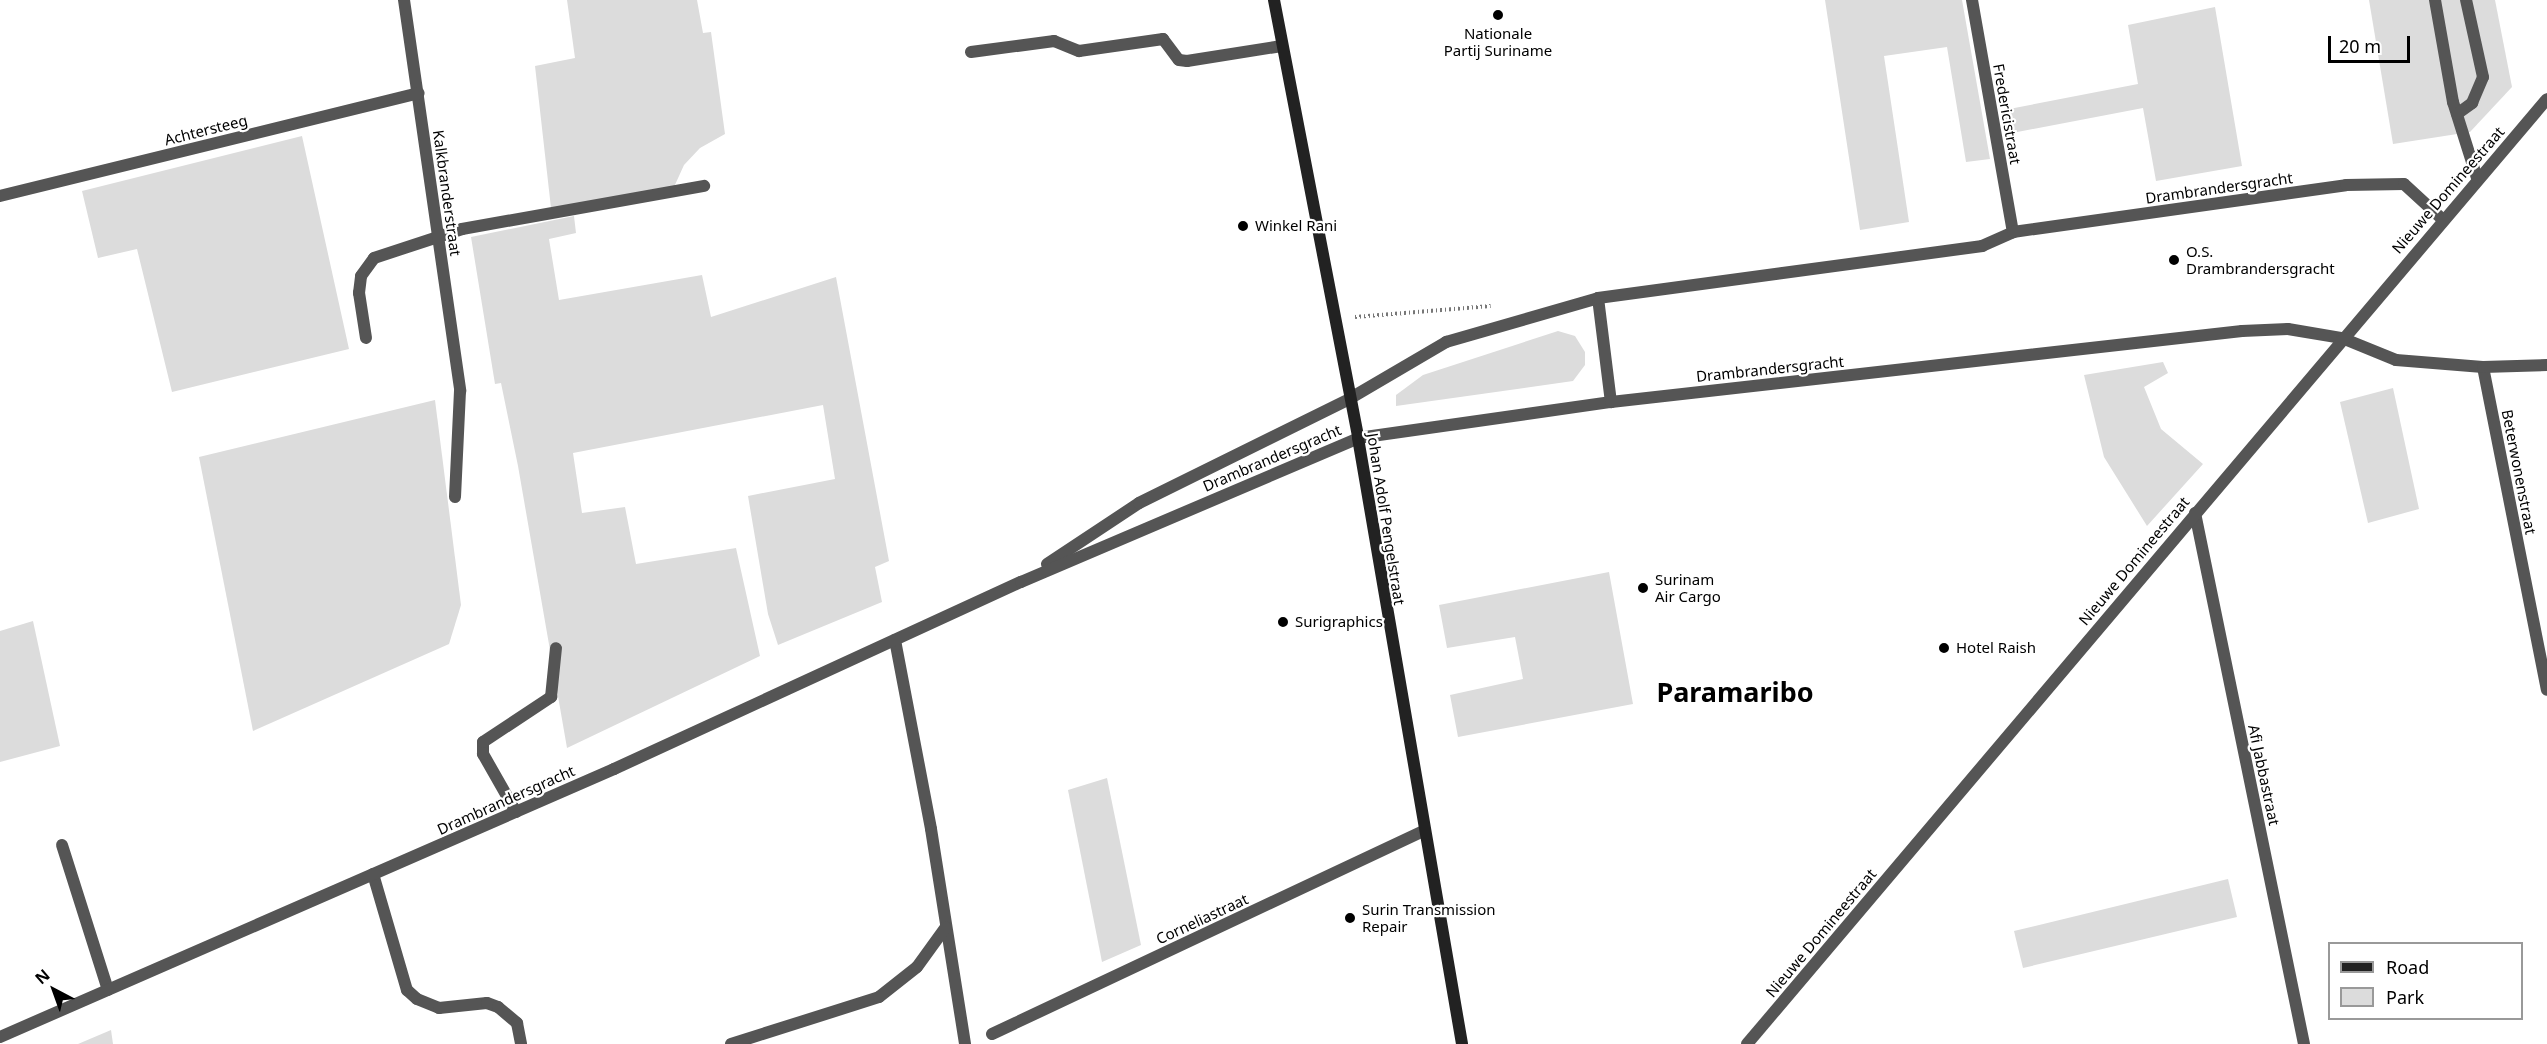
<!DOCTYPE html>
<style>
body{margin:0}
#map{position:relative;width:2547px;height:1044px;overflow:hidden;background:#fff;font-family:"Noto Sans",sans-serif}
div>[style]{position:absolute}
.green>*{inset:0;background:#dcdcdc}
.path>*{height:4px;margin-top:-2px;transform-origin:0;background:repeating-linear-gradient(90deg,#777 0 1.5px,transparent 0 4.5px)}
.service>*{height:12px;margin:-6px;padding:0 6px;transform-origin:6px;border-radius:6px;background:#555}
.minor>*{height:12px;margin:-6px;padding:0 6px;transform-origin:6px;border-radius:6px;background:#555}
.secondary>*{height:12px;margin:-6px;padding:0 6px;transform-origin:6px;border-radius:6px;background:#222}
.dots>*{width:16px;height:16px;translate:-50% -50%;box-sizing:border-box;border:3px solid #fff;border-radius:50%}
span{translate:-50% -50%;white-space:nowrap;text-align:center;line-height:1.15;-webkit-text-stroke:4.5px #fff;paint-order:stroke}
.poi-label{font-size:15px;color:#000}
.left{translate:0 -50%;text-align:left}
.street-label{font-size:15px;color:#000}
.town-label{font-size:27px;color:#000;font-weight:700}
.legend{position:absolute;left:2328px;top:942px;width:195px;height:78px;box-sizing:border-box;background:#fff;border:2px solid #999;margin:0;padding:8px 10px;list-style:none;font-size:18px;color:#000}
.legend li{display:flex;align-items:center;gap:12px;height:30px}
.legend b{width:30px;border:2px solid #999}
.north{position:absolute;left:24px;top:960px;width:60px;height:60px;-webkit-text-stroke:4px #fff;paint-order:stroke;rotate:319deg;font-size:16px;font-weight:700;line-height:24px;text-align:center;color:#000}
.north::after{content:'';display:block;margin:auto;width:21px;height:27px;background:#000;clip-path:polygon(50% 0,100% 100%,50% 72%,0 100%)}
.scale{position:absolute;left:2328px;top:36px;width:82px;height:27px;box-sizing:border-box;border:3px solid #000;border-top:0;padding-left:8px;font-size:18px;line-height:21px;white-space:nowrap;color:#000;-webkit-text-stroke:4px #fff;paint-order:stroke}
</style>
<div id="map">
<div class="green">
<i style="clip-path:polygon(567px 0,697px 0,703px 33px,711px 32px,725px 134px,700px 148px,684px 165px,674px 187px,551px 208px,535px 66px,575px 58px)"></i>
<i style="clip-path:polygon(1825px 0,1962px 0,1990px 159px,1966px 162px,1947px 47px,1884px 56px,1909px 222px,1860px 230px)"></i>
<i style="clip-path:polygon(2369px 0,2495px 0,2512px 87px,2470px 132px,2393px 144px)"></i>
<i style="clip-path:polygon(2215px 7px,2242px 166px,2156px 181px,2143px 108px,2007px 134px,2004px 110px,2138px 84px,2128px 25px)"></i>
<i style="clip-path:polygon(302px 136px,349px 349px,172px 392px,137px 249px,98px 258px,82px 191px)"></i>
<i style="clip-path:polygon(574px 216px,576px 233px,549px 239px,559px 300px,702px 275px,711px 317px,836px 277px,889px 561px,875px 567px,882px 602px,778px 645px,768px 614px,748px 496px,835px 479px,823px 405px,573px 453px,582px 513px,625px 507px,636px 564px,736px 548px,760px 656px,567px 748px,518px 466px,501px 383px,495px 384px,471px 237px)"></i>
<i style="clip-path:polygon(1558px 331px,1575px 336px,1585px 352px,1585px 365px,1573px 381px,1396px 406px,1396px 395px,1423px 375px)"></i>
<i style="clip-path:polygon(2163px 362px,2168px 373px,2144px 387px,2161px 429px,2203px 464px,2147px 526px,2104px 457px,2084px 375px)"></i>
<i style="clip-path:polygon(2393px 388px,2419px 509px,2368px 523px,2340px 402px)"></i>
<i style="clip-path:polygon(435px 400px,461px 605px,449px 644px,253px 731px,199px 457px)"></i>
<i style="clip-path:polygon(1609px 572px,1633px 704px,1458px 737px,1450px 695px,1523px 679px,1515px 637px,1447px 648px,1439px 605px)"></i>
<i style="clip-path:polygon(33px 621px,60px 746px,0 762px,0 631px)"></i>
<i style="clip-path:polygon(1107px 778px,1141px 945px,1102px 962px,1068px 790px)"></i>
<i style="clip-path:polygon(2228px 879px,2237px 917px,2023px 968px,2014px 931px)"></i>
<i style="clip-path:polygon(111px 1030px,113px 1044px,78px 1044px)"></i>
</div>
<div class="path">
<i style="left:1355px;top:317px;width:136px;rotate:-4.6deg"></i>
</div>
<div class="service">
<i style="left:2435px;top:0;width:104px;rotate:80deg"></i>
<i style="left:2453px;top:102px;width:80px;rotate:72.5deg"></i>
<i style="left:971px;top:52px;width:84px;rotate:-7.5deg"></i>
<i style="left:1054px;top:41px;width:27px;rotate:22deg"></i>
<i style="left:1079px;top:51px;width:85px;rotate:-8.1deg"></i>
<i style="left:1163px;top:39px;width:26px;rotate:53deg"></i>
<i style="left:1179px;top:60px;width:8px;rotate:7deg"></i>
<i style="left:1187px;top:61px;width:96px;rotate:-9deg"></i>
<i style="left:2457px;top:114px;width:19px;rotate:-36deg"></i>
<i style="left:2472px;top:103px;width:28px;rotate:-67deg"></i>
<i style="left:2483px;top:77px;width:79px;rotate:-102.4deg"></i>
<i style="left:366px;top:338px;width:46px;rotate:-98.8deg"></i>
<i style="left:359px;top:293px;width:17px;rotate:-83deg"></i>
<i style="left:361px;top:276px;width:22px;rotate:-54deg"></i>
<i style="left:374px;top:258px;width:93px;rotate:-18.2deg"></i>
<i style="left:462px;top:229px;width:246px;rotate:-10.1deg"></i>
<i style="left:455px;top:497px;width:106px;rotate:-87.3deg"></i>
<i style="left:895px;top:640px;width:192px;rotate:79.2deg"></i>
<i style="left:931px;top:829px;width:218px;rotate:81deg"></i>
<i style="left:516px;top:812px;width:67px;rotate:-119.6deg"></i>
<i style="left:483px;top:754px;width:12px;rotate:-90deg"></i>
<i style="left:483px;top:742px;width:82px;rotate:-33.5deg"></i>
<i style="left:551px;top:697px;width:49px;rotate:-84.2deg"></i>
<i style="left:62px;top:845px;width:152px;rotate:72.4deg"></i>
<i style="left:373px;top:874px;width:121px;rotate:73.7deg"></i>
<i style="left:407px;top:990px;width:13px;rotate:42deg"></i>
<i style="left:417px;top:999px;width:24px;rotate:22deg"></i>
<i style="left:439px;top:1008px;width:48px;rotate:-5.9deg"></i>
<i style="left:487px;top:1003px;width:12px;rotate:20deg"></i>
<i style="left:498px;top:1007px;width:25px;rotate:40deg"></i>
<i style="left:517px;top:1023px;width:21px;rotate:79deg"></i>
<i style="left:731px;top:1044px;width:155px;rotate:-17.6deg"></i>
<i style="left:879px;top:997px;width:48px;rotate:-38.3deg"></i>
<i style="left:917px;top:967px;width:49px;rotate:-54.1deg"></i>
</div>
<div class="minor">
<i style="left:404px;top:0;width:395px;rotate:81.8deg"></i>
<i style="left:1972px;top:0;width:236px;rotate:80deg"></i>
<i style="left:0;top:196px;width:431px;rotate:-13.8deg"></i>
<i style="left:1598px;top:298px;width:105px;rotate:82.9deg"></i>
<i style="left:2483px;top:367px;width:329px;rotate:78.8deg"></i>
<i style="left:2195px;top:513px;width:542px;rotate:78.4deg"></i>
<i style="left:1047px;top:564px;width:110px;rotate:-33.5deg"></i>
<i style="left:1139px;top:503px;width:234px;rotate:-26.3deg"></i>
<i style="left:1349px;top:399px;width:113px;rotate:-30.4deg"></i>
<i style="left:1446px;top:342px;width:158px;rotate:-16.1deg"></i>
<i style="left:1598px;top:298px;width:388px;rotate:-7.7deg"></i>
<i style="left:1982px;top:246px;width:34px;rotate:-24deg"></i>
<i style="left:2013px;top:232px;width:336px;rotate:-8deg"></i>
<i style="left:2346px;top:185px;width:58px;rotate:-1deg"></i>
<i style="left:2404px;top:184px;width:52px;rotate:42.6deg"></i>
<i style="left:992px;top:1034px;width:477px;rotate:-25.2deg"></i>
<i style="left:0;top:1037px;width:670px;rotate:-23.58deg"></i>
<i style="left:614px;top:769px;width:448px;rotate:-24.7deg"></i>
<i style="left:1021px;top:582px;width:366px;rotate:-23.1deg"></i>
<i style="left:1358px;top:438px;width:256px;rotate:-8.1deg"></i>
<i style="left:1611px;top:402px;width:635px;rotate:-6.42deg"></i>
<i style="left:2242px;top:331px;width:46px;rotate:-2.5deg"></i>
<i style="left:2288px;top:329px;width:55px;rotate:9.5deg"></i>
<i style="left:2342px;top:338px;width:58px;rotate:22.2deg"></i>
<i style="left:2396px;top:360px;width:87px;rotate:4.6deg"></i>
<i style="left:2483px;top:367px;width:64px;rotate:-1.8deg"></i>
<i style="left:1747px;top:1044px;width:1238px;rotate:-49.75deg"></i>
</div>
<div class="secondary">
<i style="left:1274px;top:0;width:446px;rotate:79.1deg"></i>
<i style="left:1358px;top:438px;width:615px;rotate:80.26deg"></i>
</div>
<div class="dots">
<i style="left:1498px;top:15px;background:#000"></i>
<i style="left:1243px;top:226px;background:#000"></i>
<i style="left:2174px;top:260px;background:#000"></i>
<i style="left:1643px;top:588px;background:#000"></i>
<i style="left:1283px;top:622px;background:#000"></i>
<i style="left:1944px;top:648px;background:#000"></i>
<i style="left:1350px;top:918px;background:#000"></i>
</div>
<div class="poi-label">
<span style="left:1498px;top:42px">Nationale<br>Partij Suriname</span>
<span class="left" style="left:1255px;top:226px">Winkel Rani</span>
<span class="left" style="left:2186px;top:260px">O.S.<br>Drambrandersgracht</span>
<span class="left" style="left:1655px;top:588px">Surinam<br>Air Cargo</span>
<span class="left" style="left:1295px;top:622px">Surigraphics</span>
<span class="left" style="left:1956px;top:648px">Hotel Raish</span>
<span class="left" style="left:1362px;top:918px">Surin Transmission<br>Repair</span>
</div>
<div class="street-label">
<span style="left:2007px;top:114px;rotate:80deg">Fredericistraat</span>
<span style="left:206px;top:130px;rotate:-14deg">Achtersteeg</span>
<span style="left:2219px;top:188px;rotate:-8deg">Drambrandersgracht</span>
<span style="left:2448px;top:190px;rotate:-49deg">Nieuwe Domineestraat</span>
<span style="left:447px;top:193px;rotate:82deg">Kalkbranderstraat</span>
<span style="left:1770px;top:369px;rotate:-6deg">Drambrandersgracht</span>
<span style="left:1272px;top:458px;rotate:-23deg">Drambrandersgracht</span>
<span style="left:2519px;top:472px;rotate:79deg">Beterwonenstraat</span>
<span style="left:1386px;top:519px;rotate:81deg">Johan Adolf Pengelstraat</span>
<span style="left:2134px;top:561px;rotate:-50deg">Nieuwe Domineestraat</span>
<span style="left:2264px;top:775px;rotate:78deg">Afi Jabbastraat</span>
<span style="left:506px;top:800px;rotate:-24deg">Drambrandersgracht</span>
<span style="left:1202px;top:919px;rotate:-25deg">Corneliastraat</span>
<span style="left:1821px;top:933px;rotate:-50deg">Nieuwe Domineestraat</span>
</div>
<div class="town-label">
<span style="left:1735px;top:692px">Paramaribo</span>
</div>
<ul class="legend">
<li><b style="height:8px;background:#222"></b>Road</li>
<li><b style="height:16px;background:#dcdcdc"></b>Park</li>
</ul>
<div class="north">N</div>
<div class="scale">20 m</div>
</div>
